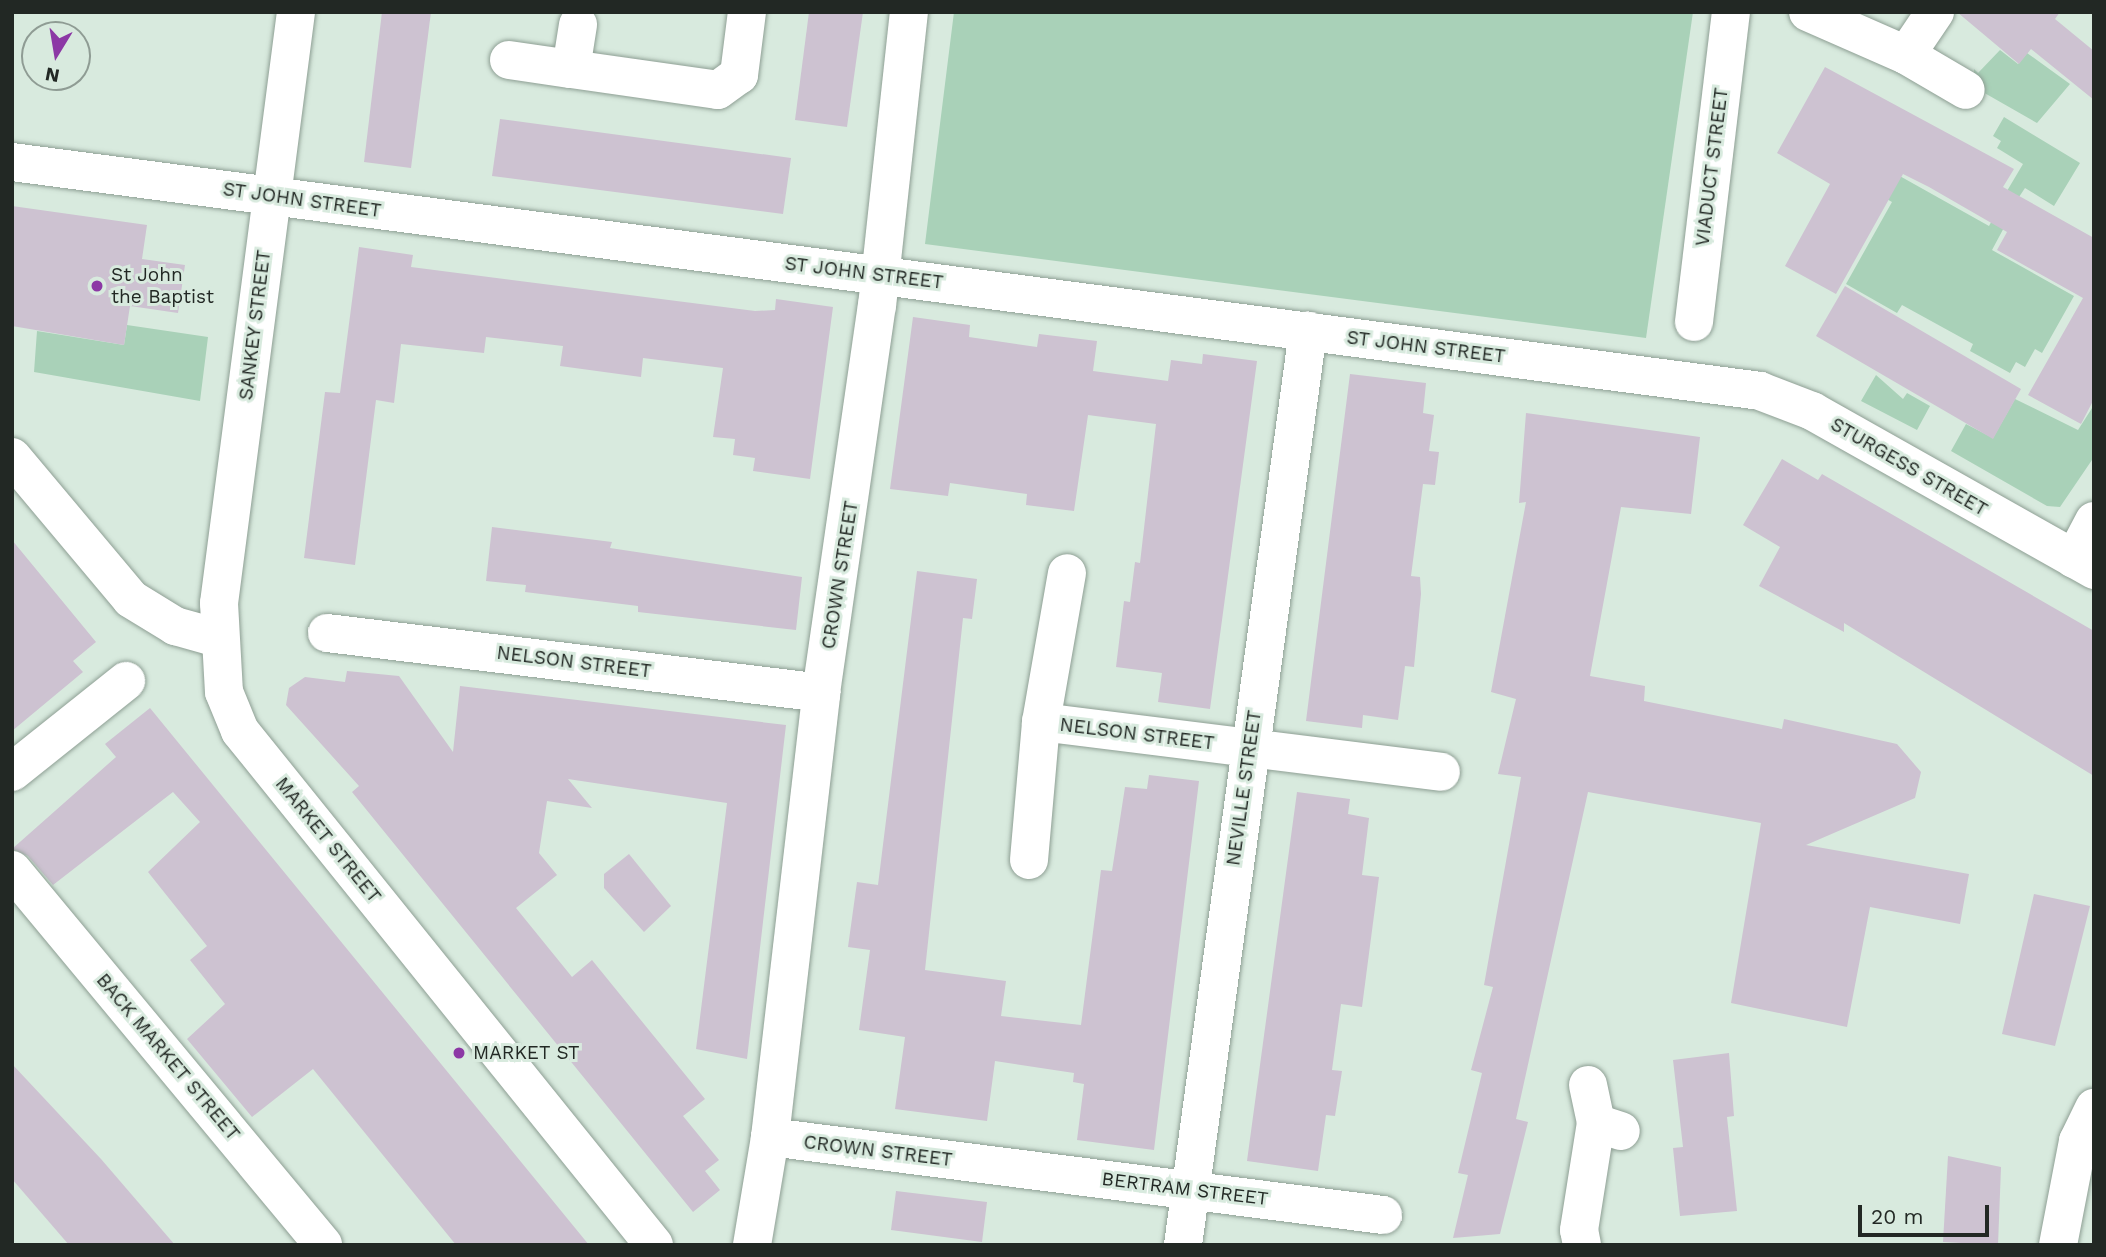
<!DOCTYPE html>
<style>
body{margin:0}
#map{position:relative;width:2106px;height:1257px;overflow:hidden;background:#d8eade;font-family:"Work Sans",sans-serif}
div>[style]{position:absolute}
.green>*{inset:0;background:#a9d1b8}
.building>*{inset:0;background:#cdc2d1}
.roads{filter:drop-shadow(0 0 2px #8e9f94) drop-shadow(0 0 2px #8e9f94)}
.minor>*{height:38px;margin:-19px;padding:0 19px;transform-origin:19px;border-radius:19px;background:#fff}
.dots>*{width:19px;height:19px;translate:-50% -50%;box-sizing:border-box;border:4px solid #d8eade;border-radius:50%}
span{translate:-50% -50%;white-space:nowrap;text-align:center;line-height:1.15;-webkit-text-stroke:6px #d8eade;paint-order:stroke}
.street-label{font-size:19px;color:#222824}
.poi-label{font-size:19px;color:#222824}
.left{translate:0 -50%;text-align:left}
.frame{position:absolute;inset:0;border:14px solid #222824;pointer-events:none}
.north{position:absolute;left:21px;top:21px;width:70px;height:70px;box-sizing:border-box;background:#d8eade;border:2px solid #8f9c94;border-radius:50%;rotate:191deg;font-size:19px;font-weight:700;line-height:28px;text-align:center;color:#222824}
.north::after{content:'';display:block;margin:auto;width:24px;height:32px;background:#8c38a5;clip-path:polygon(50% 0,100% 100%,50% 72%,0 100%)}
.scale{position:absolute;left:1858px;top:1205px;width:131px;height:32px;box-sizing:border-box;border:4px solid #222824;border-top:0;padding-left:9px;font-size:21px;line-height:24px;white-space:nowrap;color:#222824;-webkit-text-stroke:5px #d8eade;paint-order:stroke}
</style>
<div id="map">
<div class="green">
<i style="clip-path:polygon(954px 12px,1693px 12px,1646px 338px,925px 244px)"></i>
<i style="clip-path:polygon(2000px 50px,2018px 64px,2027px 53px,2070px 84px,2037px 123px,1974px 87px,1974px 69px,1978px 73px)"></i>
<i style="clip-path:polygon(2004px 117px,2080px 163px,2054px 206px,2025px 188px,2015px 203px,2004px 196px,2023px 164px,1997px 148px,2001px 141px,1993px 136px)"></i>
<i style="clip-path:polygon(1889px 170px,1989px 226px,1995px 215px,2007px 222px,1992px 250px,2074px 296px,2042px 353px,2035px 349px,2025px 367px,2016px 362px,2010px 373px,1970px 351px,1973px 344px,1902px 305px,1897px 313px,1846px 284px,1892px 202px,1860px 184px)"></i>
<i style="clip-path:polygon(127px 325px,208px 337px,200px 401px,34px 372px,37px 331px,124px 345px)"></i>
<i style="clip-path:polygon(1876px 375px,1903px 399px,1907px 393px,1930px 406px,1917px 430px,1861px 401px)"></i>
<i style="clip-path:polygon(2015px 399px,2078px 430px,2094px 405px,2094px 457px,2060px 507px,2047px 506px,1951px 451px,1966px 424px,1993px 438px)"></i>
</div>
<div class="building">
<i style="clip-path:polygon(382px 12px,431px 12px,411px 168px,364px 162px)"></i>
<i style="clip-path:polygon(809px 12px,863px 12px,847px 127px,795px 120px)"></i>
<i style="clip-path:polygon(1957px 12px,2060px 12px,2055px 19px,2094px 51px,2094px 100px,2031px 49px,2019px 64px)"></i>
<i style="clip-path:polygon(1825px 67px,2014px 169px,2003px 187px,2094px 238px,2094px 399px,2081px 424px,2028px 395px,2083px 298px,1997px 250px,2007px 232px,1929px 187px,1903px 174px,1836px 294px,1785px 266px,1830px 184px,1777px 153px)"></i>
<i style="clip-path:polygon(500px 119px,791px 158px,783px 214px,492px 176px)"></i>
<i style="clip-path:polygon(12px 206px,147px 225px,142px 259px,185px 265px,178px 313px,130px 306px,124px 345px,12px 326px)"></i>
<i style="clip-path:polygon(359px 247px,413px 255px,411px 267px,755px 311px,775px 310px,776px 299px,833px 307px,810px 479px,753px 471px,755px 458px,733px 455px,735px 439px,713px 437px,723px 368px,643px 358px,641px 377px,560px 366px,563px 346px,486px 337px,484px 353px,401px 344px,394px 403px,376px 400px,355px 565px,304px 558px,325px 392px,340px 393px)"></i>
<i style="clip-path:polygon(1845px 286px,2021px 389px,1993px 439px,1816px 336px)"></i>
<i style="clip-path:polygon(913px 317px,970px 325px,969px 337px,1037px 347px,1039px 334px,1097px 341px,1093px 371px,1168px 381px,1171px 360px,1202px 364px,1203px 354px,1257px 361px,1210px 709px,1158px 702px,1162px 673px,1116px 667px,1124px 601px,1130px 602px,1135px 562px,1140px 563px,1156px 424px,1088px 415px,1074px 511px,1026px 505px,1027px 494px,950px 483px,948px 496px,890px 489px)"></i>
<i style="clip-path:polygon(1350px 374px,1426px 383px,1423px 413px,1434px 415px,1429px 451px,1439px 452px,1435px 485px,1423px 484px,1411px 576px,1420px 577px,1421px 594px,1414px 667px,1405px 666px,1398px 720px,1363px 715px,1362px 728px,1306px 721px)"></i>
<i style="clip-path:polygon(1526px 413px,1700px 437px,1691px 514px,1621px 507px,1590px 676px,1645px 686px,1644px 701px,1782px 729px,1784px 719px,1897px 744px,1921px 772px,1915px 798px,1806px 845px,1969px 874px,1960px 924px,1870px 907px,1847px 1027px,1731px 1003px,1761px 823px,1588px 792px,1516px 1119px,1528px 1122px,1500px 1234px,1453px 1238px,1468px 1175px,1458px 1173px,1482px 1073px,1471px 1070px,1493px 987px,1484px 985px,1521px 777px,1498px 774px,1516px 699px,1491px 692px,1526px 502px,1519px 503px)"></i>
<i style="clip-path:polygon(1782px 459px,1818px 480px,1822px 474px,2094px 631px,2094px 776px,1844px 623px,1844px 632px,1759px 586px,1780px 547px,1743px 525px)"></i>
<i style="clip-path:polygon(492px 527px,612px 542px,610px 548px,802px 577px,796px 630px,638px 612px,638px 606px,525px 592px,526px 585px,486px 581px)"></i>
<i style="clip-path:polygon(12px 540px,96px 642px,73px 661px,83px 672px,12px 731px)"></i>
<i style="clip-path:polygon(917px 571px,977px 579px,972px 619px,963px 618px,925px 970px,1006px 981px,1001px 1016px,1081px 1025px,1101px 870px,1112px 871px,1125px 787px,1147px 789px,1149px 775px,1199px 781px,1154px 1150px,1077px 1140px,1084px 1084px,1073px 1082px,1074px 1073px,995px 1061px,987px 1121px,895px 1109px,905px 1037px,859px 1030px,870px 950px,848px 947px,857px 882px,878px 885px)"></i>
<i style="clip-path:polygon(347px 671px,399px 676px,453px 752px,460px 686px,786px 725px,747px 1059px,696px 1049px,727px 803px,568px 779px,592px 808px,547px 801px,539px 853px,557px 875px,516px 908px,572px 977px,592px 960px,705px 1099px,683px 1116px,719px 1160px,705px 1171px,720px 1190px,693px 1212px,352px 792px,359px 786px,286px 705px,289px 688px,305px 677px,345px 682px)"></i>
<i style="clip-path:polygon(150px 708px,589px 1245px,456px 1245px,313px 1069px,252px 1117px,187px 1039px,225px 1004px,190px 960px,207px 946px,148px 872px,200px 822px,173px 792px,53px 885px,28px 856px,12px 849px,116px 757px,105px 744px)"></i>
<i style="clip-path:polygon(1297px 792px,1350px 799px,1348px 814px,1369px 818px,1362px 875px,1379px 877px,1362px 1007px,1341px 1004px,1332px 1070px,1342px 1071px,1335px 1116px,1326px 1115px,1318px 1171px,1247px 1161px)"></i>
<i style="clip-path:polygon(629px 854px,671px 906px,644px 932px,604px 888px,604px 874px)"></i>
<i style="clip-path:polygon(2034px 894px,2090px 906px,2055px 1046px,2002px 1034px)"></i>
<i style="clip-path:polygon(1729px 1053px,1734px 1116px,1727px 1117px,1737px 1211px,1680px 1216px,1673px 1148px,1683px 1147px,1673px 1060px)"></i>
<i style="clip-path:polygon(12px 1064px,101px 1159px,175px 1245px,69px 1245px,12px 1179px)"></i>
<i style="clip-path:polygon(1948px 1156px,2001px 1167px,1998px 1245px,1943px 1242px)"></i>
<i style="clip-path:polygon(896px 1191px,987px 1202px,982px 1242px,891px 1230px)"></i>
</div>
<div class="roads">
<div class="minor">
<i style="left:296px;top:12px;width:596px;rotate:97.42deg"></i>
<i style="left:219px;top:603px;width:89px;rotate:86.8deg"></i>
<i style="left:224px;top:692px;width:42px;rotate:67.7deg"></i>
<i style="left:240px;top:731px;width:660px;rotate:51.15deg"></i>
<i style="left:1808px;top:12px;width:107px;rotate:23.7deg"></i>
<i style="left:1906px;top:55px;width:52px;rotate:-56deg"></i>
<i style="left:1906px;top:55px;width:69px;rotate:30.3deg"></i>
<i style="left:509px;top:60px;width:63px;rotate:8.3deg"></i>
<i style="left:571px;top:69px;width:45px;rotate:-81deg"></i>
<i style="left:571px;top:69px;width:148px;rotate:8.1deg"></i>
<i style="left:718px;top:90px;width:26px;rotate:-36deg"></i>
<i style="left:739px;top:75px;width:64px;rotate:-82.8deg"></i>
<i style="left:12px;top:162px;width:1763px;rotate:7.46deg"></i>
<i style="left:1760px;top:391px;width:56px;rotate:21deg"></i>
<i style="left:1812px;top:411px;width:324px;rotate:29.4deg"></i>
<i style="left:1694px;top:322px;width:312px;rotate:-83.2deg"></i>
<i style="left:12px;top:457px;width:185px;rotate:50deg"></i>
<i style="left:131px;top:599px;width:52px;rotate:31.5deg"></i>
<i style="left:175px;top:626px;width:45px;rotate:15.6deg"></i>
<i style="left:2074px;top:559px;width:43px;rotate:-62.2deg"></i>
<i style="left:327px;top:633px;width:498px;rotate:6.9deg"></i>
<i style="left:1041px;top:722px;width:403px;rotate:7.1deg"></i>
<i style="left:12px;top:772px;width:146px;rotate:-38.6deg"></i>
<i style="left:1029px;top:860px;width:139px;rotate:-85deg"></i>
<i style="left:1041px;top:722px;width:151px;rotate:-80.1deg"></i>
<i style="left:12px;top:870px;width:487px;rotate:50.3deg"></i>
<i style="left:1588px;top:1085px;width:39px;rotate:78deg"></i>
<i style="left:770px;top:1137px;width:618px;rotate:7.25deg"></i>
<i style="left:752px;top:1245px;width:109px;rotate:-80.5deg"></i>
<i style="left:770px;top:1137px;width:447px;rotate:-83.4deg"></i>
<i style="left:821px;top:693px;width:391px;rotate:-81.8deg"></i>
<i style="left:877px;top:306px;width:296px;rotate:-83.8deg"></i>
<i style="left:1183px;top:1245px;width:923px;rotate:-82.21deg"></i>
<i style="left:1582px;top:1245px;width:15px;rotate:-101deg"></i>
<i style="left:1579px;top:1230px;width:108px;rotate:-81deg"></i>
<i style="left:1596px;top:1123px;width:26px;rotate:18deg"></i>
<i style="left:2058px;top:1245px;width:106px;rotate:-79.1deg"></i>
<i style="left:2078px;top:1141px;width:37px;rotate:-64deg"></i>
</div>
</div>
<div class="dots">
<i style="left:97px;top:286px;background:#8c38a5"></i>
<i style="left:459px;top:1053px;background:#8c38a5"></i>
</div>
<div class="street-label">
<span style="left:1712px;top:167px;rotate:-83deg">VIADUCT STREET</span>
<span style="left:302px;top:200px;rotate:8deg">ST JOHN STREET</span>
<span style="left:864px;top:273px;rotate:7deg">ST JOHN STREET</span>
<span style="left:255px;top:325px;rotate:-83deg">SANKEY STREET</span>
<span style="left:1426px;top:347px;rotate:7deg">ST JOHN STREET</span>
<span style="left:1909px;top:467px;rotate:30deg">STURGESS STREET</span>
<span style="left:840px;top:575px;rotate:-81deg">CROWN STREET</span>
<span style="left:574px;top:662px;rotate:7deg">NELSON STREET</span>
<span style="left:1137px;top:734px;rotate:7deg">NELSON STREET</span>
<span style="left:1244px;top:788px;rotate:-82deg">NEVILLE STREET</span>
<span style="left:328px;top:840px;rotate:51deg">MARKET STREET</span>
<span style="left:168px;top:1057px;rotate:50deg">BACK MARKET STREET</span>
<span style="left:878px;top:1151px;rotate:7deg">CROWN STREET</span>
<span style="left:1185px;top:1189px;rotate:7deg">BERTRAM STREET</span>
</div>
<div class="poi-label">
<span class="left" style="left:111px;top:286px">St John<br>the Baptist</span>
<span class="left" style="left:473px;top:1053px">MARKET ST</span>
</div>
<div class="frame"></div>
<div class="north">N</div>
<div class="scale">20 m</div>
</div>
